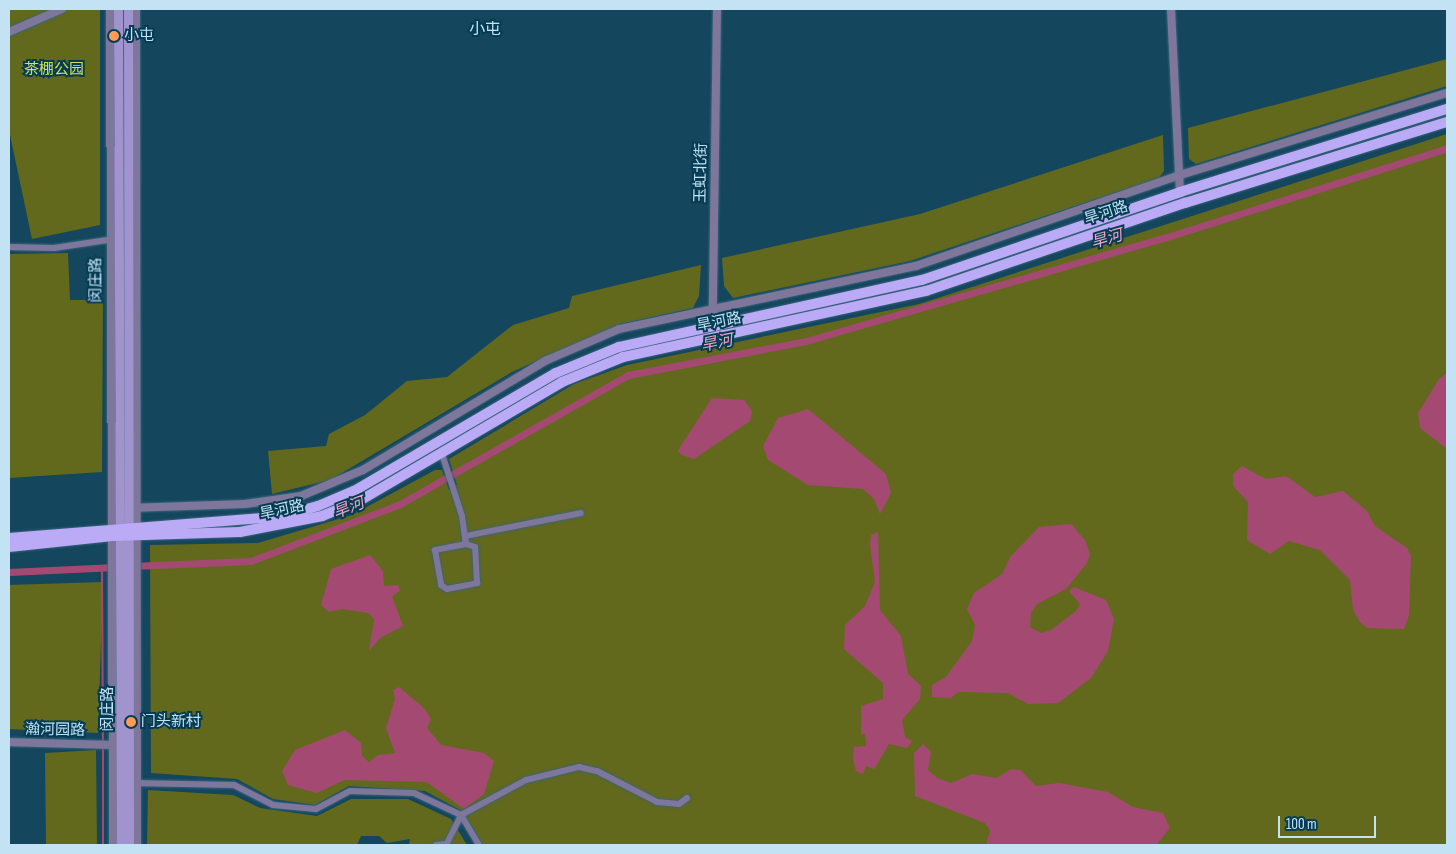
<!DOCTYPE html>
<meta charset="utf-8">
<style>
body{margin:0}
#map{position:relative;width:1456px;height:854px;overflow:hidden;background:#14465e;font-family:"Sofia Sans Condensed","Noto Sans SC",sans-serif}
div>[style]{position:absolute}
.green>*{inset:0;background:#62691d}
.water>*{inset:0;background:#a44a72}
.stream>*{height:2px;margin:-1px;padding:0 1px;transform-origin:1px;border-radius:1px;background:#a44a72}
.canal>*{height:7px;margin:-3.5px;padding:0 3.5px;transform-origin:3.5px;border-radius:3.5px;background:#a44a72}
.roads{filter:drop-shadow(0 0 1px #37657c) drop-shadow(0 0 1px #37657c)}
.minor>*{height:6px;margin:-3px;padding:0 3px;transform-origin:3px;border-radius:3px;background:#7e769b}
.tertiary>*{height:8px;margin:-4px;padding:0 4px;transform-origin:4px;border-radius:4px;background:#7e769b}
.secondary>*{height:9px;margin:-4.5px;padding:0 4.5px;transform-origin:4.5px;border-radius:4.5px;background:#a194ce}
.primary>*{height:10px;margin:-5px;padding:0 5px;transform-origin:5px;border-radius:5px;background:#bbaaf5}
.dots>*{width:14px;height:14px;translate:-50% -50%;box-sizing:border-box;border:2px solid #053b53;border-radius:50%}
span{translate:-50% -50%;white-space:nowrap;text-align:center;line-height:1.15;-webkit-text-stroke:4px #053b53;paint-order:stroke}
.poi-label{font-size:15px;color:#c3e2f4}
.left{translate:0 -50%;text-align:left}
.park-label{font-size:15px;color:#d2e05b}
.street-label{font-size:15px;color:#c3e2f4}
.neighbourhood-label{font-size:16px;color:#c3e2f4}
.water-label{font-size:16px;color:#f1a7c4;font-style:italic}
.frame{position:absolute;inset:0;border:10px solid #c3e2f4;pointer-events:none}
.scale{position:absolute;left:1278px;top:816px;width:98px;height:22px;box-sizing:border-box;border:2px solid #c3e2f4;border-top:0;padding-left:6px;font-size:15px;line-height:18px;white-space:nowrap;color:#c3e2f4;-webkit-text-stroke:4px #053b53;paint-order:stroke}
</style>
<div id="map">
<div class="green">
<i style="clip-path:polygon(9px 9px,100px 9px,100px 225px,32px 239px,9px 130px)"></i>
<i style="clip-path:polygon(1447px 59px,1447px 86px,1196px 164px,1189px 159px,1188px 128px)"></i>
<i style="clip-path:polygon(1447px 134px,1447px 845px,483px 845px,462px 811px,425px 791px,349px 786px,315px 805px,273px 799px,237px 779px,151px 773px,150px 545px,258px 543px,352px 515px,435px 470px,442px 470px,449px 490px,457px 485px,449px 459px,574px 384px,627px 365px,919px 304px)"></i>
<i style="clip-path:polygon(1163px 135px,1164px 171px,1159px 178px,910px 261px,733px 298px,724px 286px,722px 258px,920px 214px)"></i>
<i style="clip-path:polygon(68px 253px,70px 300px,103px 300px,102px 472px,9px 478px,9px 254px)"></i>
<i style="clip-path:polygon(701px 265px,699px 296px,693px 308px,620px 324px,512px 372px,330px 480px,272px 494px,268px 451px,326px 446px,329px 434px,365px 415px,407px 381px,447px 377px,513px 325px,569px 308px,572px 296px)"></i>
<i style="clip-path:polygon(103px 582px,98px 733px,9px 729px,9px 585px)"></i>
<i style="clip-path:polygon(96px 750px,97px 845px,46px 845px,45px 753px)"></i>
<i style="clip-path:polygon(148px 790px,233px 795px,260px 808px,317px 816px,351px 799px,408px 799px,451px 819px,467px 845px,409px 845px,410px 839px,387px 843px,379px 836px,361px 836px,357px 845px,147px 845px)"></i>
</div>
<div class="water">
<i style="clip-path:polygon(1447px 373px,1447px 449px,1420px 428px,1418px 413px,1439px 379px)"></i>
<i style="clip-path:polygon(712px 398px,744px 400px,752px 411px,750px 421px,694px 459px,682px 455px,678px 451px,682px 444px)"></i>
<i style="clip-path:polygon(808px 409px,886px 474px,891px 493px,880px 514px,874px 499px,863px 489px,808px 485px,768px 460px,763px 446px,778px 418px)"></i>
<i style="clip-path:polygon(1242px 466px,1266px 479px,1286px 476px,1315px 497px,1343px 491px,1367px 511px,1375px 526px,1407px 548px,1411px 556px,1409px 615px,1404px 629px,1367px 628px,1360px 622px,1353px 610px,1350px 580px,1320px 550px,1289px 541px,1270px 554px,1247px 540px,1248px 502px,1233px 486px,1233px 474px)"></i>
<i style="clip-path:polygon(1071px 524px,1085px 540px,1090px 554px,1087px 563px,1066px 589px,1037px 604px,1031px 613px,1030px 627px,1041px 633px,1051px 630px,1076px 611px,1080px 604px,1069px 591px,1074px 587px,1106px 600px,1114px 619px,1108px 651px,1091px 678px,1058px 703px,1028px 704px,1008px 693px,958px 692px,951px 698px,932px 697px,932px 685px,946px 677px,972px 641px,975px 625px,967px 609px,974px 593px,1002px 574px,1011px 556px,1039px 527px)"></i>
<i style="clip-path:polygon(878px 532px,880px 610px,901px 636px,908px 674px,921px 686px,920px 699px,902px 720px,905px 737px,912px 741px,907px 748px,889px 744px,874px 769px,866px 766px,863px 774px,856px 771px,853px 758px,854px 747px,866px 746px,865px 734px,861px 734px,861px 706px,883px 699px,883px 683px,844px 649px,845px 625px,865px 606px,875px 582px,870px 544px,871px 535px)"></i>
<i style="clip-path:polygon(370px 555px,383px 571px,384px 586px,398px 585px,400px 591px,392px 596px,403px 626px,380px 638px,369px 651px,374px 619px,368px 613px,342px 609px,329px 612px,321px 605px,331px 569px)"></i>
<i style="clip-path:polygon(399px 687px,425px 709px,431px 719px,427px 728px,441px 745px,484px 753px,494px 761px,484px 794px,464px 809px,427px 782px,344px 780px,317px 793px,288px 785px,282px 771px,295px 750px,345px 730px,361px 743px,362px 756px,369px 762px,378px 755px,395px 753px,386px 728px,395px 699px,393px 690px)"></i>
<i style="clip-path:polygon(923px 744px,931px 752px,928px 770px,937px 778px,951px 783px,972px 774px,997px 778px,1011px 769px,1020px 770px,1036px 786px,1059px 783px,1108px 792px,1133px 807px,1163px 813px,1170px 828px,1156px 845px,986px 845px,990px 830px,985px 823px,915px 796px,914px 753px)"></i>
</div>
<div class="stream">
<i style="left:102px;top:567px;width:176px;rotate:89.7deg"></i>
<i style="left:103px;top:748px;width:97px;rotate:90deg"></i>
</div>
<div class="canal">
<i style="left:131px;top:566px;width:120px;rotate:-2.4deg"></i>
<i style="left:251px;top:561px;width:160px;rotate:-20.9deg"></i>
<i style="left:400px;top:504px;width:262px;rotate:-29.5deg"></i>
<i style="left:628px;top:375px;width:181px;rotate:-10.8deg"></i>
<i style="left:806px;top:341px;width:373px;rotate:-16.1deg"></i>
<i style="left:1164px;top:238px;width:297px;rotate:-17.6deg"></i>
<i style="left:9px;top:572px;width:107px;rotate:-2.7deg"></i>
</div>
<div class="roads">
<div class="minor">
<i style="left:9px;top:247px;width:45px;rotate:1.3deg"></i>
<i style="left:54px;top:248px;width:61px;rotate:-8.5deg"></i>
<i style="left:442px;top:454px;width:65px;rotate:72.1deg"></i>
<i style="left:462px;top:516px;width:28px;rotate:82deg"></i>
<i style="left:466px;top:544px;width:32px;rotate:169deg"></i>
<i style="left:435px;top:550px;width:36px;rotate:80deg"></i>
<i style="left:441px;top:585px;width:7px;rotate:34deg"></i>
<i style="left:447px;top:589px;width:31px;rotate:-11deg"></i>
<i style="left:477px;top:583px;width:36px;rotate:-93deg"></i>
<i style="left:475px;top:547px;width:9px;rotate:-162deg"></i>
<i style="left:465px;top:536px;width:118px;rotate:-11.2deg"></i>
<i style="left:133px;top:783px;width:101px;rotate:1.1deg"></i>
<i style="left:234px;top:785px;width:44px;rotate:27.1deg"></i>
<i style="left:273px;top:805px;width:43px;rotate:5.3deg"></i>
<i style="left:316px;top:809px;width:38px;rotate:-28deg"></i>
<i style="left:350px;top:791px;width:64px;rotate:1.8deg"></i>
<i style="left:414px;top:793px;width:52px;rotate:25.1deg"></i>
<i style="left:461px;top:815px;width:35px;rotate:59deg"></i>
<i style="left:436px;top:845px;width:9px;rotate:-6deg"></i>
<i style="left:446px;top:845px;width:34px;rotate:-63deg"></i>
<i style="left:461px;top:815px;width:74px;rotate:-28.3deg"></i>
<i style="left:526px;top:780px;width:55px;rotate:-13.8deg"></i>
<i style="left:579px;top:767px;width:18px;rotate:13deg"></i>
<i style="left:597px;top:771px;width:68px;rotate:27.3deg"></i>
<i style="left:657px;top:802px;width:22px;rotate:5deg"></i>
<i style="left:679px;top:804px;width:10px;rotate:-37deg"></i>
</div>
<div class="tertiary">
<i style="left:110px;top:9px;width:836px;rotate:89.79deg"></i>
<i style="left:136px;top:9px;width:836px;rotate:89.93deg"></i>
<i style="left:717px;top:9px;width:302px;rotate:90.8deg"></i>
<i style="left:713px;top:311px;width:20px;rotate:75deg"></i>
<i style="left:1171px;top:9px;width:183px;rotate:87.2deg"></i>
<i style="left:9px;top:32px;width:58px;rotate:-23.5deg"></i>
<i style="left:127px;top:512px;width:4px;rotate:-63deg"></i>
<i style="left:129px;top:508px;width:116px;rotate:-2deg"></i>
<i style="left:245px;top:504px;width:57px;rotate:-8.1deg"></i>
<i style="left:301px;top:496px;width:67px;rotate:-22.8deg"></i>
<i style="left:363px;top:470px;width:214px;rotate:-30.9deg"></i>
<i style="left:547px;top:360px;width:78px;rotate:-23.3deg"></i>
<i style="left:619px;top:329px;width:304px;rotate:-12deg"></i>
<i style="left:916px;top:266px;width:276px;rotate:-19deg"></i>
<i style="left:1177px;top:176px;width:282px;rotate:-17.1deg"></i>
<i style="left:9px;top:742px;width:108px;rotate:1.6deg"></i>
</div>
<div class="secondary">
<i style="left:118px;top:9px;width:836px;rotate:89.79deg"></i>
<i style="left:128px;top:9px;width:836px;rotate:89.93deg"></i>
</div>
<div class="primary">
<i style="left:9px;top:538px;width:270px;rotate:-4.5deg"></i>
<i style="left:278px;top:517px;width:41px;rotate:-15.4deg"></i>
<i style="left:318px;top:506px;width:39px;rotate:-23deg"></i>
<i style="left:354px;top:491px;width:234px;rotate:-30.3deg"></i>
<i style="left:556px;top:373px;width:68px;rotate:-22.4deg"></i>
<i style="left:619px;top:347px;width:310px;rotate:-12.5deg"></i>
<i style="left:922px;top:280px;width:273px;rotate:-18.8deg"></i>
<i style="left:1180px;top:192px;width:280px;rotate:-17.3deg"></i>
<i style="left:9px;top:547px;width:104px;rotate:-6.1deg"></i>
<i style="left:112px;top:536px;width:128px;rotate:-1.8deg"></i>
<i style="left:240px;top:532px;width:84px;rotate:-11deg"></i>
<i style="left:322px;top:516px;width:42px;rotate:-22.3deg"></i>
<i style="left:361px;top:500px;width:233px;rotate:-30.4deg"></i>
<i style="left:562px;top:382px;width:66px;rotate:-22.3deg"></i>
<i style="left:623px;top:357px;width:310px;rotate:-12.3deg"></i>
<i style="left:926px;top:291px;width:274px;rotate:-18.8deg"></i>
<i style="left:1185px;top:203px;width:274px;rotate:-17.2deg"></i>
</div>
</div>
<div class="dots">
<i style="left:114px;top:36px;background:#fd9c56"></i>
<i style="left:131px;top:722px;background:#fd9c56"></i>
</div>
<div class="poi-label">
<span class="left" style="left:124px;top:36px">小屯</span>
<span class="left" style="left:141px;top:722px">门头新村</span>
</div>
<div class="park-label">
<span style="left:54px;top:70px">茶棚公园</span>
</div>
<div class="street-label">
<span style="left:701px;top:173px;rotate:-89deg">玉虹北街</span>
<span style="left:1106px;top:213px;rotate:-18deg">旱河路</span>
<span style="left:96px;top:280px;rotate:-90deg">闵庄路</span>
<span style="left:719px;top:322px;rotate:-11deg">旱河路</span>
<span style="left:282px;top:510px;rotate:-12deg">旱河路</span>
<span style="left:108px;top:709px;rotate:-90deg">闵庄路</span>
<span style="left:55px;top:730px;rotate:1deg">瀚河园路</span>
</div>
<div class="neighbourhood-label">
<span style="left:485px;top:30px">小屯</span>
</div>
<div class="water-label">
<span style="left:1107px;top:240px;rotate:-16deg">旱河</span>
<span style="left:717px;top:344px;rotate:-11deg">旱河</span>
<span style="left:349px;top:509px;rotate:-21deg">旱河</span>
</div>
<div class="frame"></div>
<div class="scale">100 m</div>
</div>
